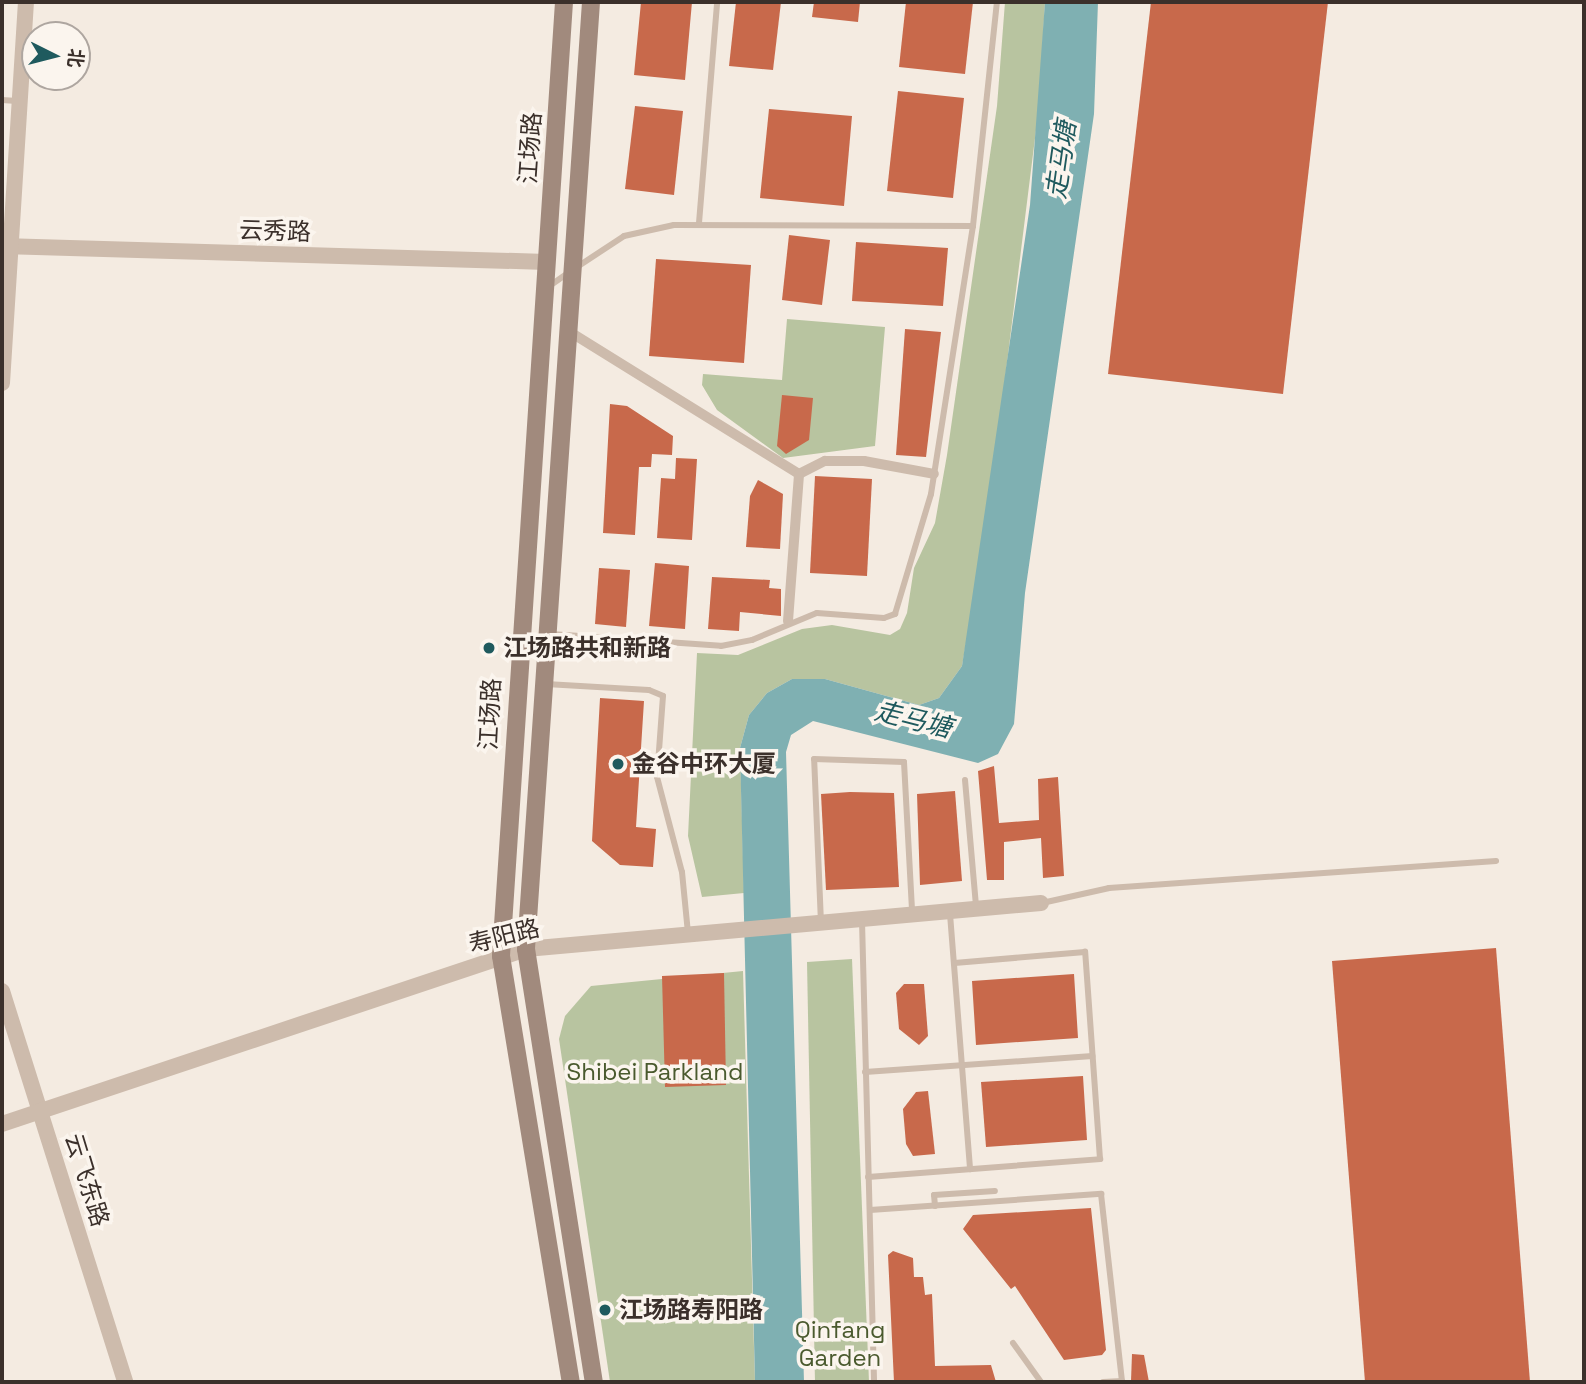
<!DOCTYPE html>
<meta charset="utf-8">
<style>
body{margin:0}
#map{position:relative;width:1586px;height:1384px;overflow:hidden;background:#f4ebe1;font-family:"Space Grotesk","Noto Sans SC",sans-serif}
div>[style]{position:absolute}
.green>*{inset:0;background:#b8c4a0}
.water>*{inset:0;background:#7fb0b2}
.building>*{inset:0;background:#c8694b}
.service>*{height:6px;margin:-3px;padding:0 3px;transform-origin:3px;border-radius:3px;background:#cdbbac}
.pedestrian>*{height:10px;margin:-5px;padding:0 5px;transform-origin:5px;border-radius:5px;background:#cdbbac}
.tertiary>*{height:16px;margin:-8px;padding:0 8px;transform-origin:8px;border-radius:8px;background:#cdbbac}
.secondary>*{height:18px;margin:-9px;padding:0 9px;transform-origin:9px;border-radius:9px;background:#a18a7d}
.dots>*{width:19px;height:19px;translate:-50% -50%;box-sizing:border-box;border:4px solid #fbf5ee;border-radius:50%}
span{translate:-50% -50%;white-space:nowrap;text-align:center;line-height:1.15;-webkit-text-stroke:7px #fbf5ee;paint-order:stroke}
.street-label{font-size:24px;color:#3b302b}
.poi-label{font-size:24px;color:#3b302b;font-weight:700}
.left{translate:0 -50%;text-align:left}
.park-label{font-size:24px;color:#4a5a2e}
.water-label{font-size:26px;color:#1f5a5e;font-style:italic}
.frame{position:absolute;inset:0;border:4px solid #3b302b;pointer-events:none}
.north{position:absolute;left:21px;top:21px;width:70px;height:70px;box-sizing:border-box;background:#fbf5ee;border:2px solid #aea6a0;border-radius:50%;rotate:96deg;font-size:19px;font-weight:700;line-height:28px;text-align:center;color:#3b302b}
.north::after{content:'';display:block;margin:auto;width:24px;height:32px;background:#1f5a5e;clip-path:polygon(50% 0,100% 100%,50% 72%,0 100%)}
</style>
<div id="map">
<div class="green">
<i style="clip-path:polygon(1005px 2px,1045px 2px,1039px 106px,987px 523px,962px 666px,939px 698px,919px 705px,825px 679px,792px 679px,767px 693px,749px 715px,740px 748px,744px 893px,702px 897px,688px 836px,697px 653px,738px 655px,802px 629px,832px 625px,890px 635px,900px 629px,907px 613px,914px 568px,935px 523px,947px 455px,997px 106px)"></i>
<i style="clip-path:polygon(787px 319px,885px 327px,875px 446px,783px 458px,717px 410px,702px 385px,703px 374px,782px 380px)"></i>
<i style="clip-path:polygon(852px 959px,869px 1382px,815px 1382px,807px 962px)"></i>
<i style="clip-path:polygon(743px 971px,755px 1382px,610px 1382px,559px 1039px,565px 1016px,591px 986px)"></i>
</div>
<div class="water">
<i style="clip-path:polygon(1045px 2px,1098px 2px,1094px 114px,1025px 593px,1014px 724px,998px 754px,978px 763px,813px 721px,791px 735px,786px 752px,804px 1382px,755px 1382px,740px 748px,749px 715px,767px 693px,792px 679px,825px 679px,919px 705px,939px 698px,962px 666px,1030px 205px)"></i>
</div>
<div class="building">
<i style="clip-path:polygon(641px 2px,692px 2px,685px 80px,634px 75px)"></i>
<i style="clip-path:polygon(736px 2px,781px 2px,773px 70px,729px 66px)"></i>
<i style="clip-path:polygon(814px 2px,860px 2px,858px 22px,812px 17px)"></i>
<i style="clip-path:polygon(906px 2px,973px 2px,965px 74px,899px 67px)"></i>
<i style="clip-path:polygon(1151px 2px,1328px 2px,1283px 394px,1108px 374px)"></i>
<i style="clip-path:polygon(898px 91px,964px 98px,953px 198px,887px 191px)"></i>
<i style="clip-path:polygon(635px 106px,683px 111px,674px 195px,625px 189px)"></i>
<i style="clip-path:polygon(769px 109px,852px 116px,844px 206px,760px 198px)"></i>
<i style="clip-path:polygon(789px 235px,830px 240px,822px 305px,782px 300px)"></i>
<i style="clip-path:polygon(856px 242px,948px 248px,943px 306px,852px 301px)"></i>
<i style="clip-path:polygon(656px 259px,751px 265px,744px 363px,649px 356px)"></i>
<i style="clip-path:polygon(905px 329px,941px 332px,926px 457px,896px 455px)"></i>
<i style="clip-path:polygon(782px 395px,813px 398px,809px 440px,786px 454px,777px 446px)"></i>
<i style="clip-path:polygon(610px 404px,627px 406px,673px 436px,672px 455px,652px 454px,651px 467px,639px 467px,635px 535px,603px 533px)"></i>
<i style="clip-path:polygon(676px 458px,697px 459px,692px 540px,657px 538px,661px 478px,675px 479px)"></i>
<i style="clip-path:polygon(815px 476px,872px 479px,867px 576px,810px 573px)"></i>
<i style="clip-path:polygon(758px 480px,783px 494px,780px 549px,746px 547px,750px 496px)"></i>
<i style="clip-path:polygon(655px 563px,689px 566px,685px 629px,649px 626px)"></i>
<i style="clip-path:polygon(599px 568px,630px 570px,626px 627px,595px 624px)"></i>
<i style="clip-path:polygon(712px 577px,770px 580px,769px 588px,781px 589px,781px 616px,740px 612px,739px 631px,708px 629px)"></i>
<i style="clip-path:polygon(600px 698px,644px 701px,636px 827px,656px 829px,653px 867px,620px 865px,592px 841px)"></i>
<i style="clip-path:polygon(994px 766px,999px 823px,1039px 820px,1038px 779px,1058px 777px,1064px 876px,1043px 878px,1041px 838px,1004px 842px,1004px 880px,987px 880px,978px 771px)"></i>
<i style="clip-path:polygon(955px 791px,962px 881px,920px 885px,917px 794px)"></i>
<i style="clip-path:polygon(850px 792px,894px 793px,899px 887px,826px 890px,821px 794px)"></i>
<i style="clip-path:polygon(1496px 948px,1530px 1382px,1365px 1382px,1332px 961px)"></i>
<i style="clip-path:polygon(724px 973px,726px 1085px,665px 1087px,662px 976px)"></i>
<i style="clip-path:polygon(1074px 974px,1078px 1038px,976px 1045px,972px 981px)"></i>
<i style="clip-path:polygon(904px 984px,924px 984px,928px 1036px,919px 1045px,899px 1029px,896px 993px)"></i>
<i style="clip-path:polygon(1083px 1076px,1087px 1140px,986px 1147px,981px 1082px)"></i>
<i style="clip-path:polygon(928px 1091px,935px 1154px,913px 1156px,906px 1144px,903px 1109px,916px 1092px)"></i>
<i style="clip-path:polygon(1091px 1208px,1106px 1350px,1102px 1355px,1064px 1360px,1015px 1286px,1011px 1289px,963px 1229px,973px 1215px)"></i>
<i style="clip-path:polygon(893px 1251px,913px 1258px,914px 1277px,923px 1277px,925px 1295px,932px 1294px,935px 1366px,991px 1365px,996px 1382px,894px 1382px,888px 1255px)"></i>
<i style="clip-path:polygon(1132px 1354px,1144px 1355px,1149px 1382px,1131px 1381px)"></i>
</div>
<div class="service">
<i style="left:2px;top:100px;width:15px;rotate:4deg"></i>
<i style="left:699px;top:223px;width:222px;rotate:-85.3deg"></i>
<i style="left:577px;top:267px;width:56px;rotate:-33.4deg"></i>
<i style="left:624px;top:236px;width:51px;rotate:-12.4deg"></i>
<i style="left:674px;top:225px;width:299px;rotate:0.2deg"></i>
<i style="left:548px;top:287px;width:24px;rotate:-35deg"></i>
<i style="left:551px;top:634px;width:170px;rotate:4deg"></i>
<i style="left:721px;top:646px;width:32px;rotate:-11deg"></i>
<i style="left:752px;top:640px;width:70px;rotate:-22.6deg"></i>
<i style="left:817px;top:613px;width:67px;rotate:4.3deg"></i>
<i style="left:884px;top:618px;width:12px;rotate:-20deg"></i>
<i style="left:895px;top:614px;width:125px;rotate:-73.3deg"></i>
<i style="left:931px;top:494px;width:271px;rotate:-81.1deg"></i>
<i style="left:973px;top:226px;width:225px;rotate:-83.9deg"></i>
<i style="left:546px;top:684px;width:103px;rotate:3.3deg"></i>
<i style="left:649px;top:690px;width:15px;rotate:23deg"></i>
<i style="left:663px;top:696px;width:81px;rotate:94.2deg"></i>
<i style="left:657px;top:777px;width:98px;rotate:75.3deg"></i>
<i style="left:682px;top:872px;width:61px;rotate:84.4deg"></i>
<i style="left:965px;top:780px;width:127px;rotate:85deg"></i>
<i style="left:1042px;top:903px;width:69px;rotate:-12.6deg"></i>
<i style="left:1109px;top:888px;width:388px;rotate:-4deg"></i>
<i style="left:950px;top:914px;width:256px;rotate:85.5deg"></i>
<i style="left:862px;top:921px;width:461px;rotate:88.5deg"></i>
<i style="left:821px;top:923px;width:164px;rotate:-92.4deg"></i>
<i style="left:814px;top:759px;width:90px;rotate:1.9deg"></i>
<i style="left:904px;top:762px;width:150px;rotate:86.9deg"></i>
<i style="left:865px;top:1072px;width:228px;rotate:-4deg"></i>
<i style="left:868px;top:1177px;width:233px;rotate:-4.4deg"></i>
<i style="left:1100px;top:1159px;width:208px;rotate:-94.1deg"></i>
<i style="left:1085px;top:952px;width:131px;rotate:175.2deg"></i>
<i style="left:935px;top:1206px;width:11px;rotate:-95deg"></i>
<i style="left:934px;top:1195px;width:61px;rotate:-3.8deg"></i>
<i style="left:870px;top:1210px;width:232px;rotate:-4deg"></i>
<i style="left:1101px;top:1194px;width:188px;rotate:83.6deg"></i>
<i style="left:1122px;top:1381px;width:19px;rotate:177deg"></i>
<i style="left:1013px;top:1343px;width:48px;rotate:54.3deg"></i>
</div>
<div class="pedestrian">
<i style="left:570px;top:332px;width:269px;rotate:31.8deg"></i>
<i style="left:799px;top:474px;width:29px;rotate:-27deg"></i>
<i style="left:825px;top:461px;width:39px"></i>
<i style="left:864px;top:461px;width:71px;rotate:10.5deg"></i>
<i style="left:788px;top:621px;width:147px;rotate:-85.7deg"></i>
</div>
<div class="tertiary">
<i style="left:2px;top:246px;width:545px;rotate:1.68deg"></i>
<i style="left:2px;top:383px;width:382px;rotate:-86.4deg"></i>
<i style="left:2px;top:991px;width:410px;rotate:72.5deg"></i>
<i style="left:2px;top:1124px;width:552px;rotate:-18.47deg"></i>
<i style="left:526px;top:949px;width:517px;rotate:-5.1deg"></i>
</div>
<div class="secondary">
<i style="left:564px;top:2px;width:956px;rotate:93.78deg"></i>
<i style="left:501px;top:956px;width:432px;rotate:80.7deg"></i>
<i style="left:591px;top:2px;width:949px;rotate:93.93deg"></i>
<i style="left:526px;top:949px;width:438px;rotate:81.1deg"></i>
</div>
<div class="dots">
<i style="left:489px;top:648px;background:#1f5a5e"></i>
<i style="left:618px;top:764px;background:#1f5a5e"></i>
<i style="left:605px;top:1310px;background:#1f5a5e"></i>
</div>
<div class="street-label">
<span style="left:530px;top:148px;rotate:-86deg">江场路</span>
<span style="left:275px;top:231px;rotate:2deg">云秀路</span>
<span style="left:490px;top:714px;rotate:-87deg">江场路</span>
<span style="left:504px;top:936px;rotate:-14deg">寿阳路</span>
<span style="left:87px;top:1180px;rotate:73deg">云飞东路</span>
</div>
<div class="poi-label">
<span class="left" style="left:503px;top:648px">江场路共和新路</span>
<span class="left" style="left:632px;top:764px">金谷中环大厦</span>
<span class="left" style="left:619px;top:1310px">江场路寿阳路</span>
</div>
<div class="park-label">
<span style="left:655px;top:1072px">Shibei Parkland</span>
<span style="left:840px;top:1344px">Qinfang<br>Garden</span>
</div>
<div class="water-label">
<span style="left:1062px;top:160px;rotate:-82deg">走马塘</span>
<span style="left:913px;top:720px;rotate:14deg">走马塘</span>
</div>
<div class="frame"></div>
<div class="north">北</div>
</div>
